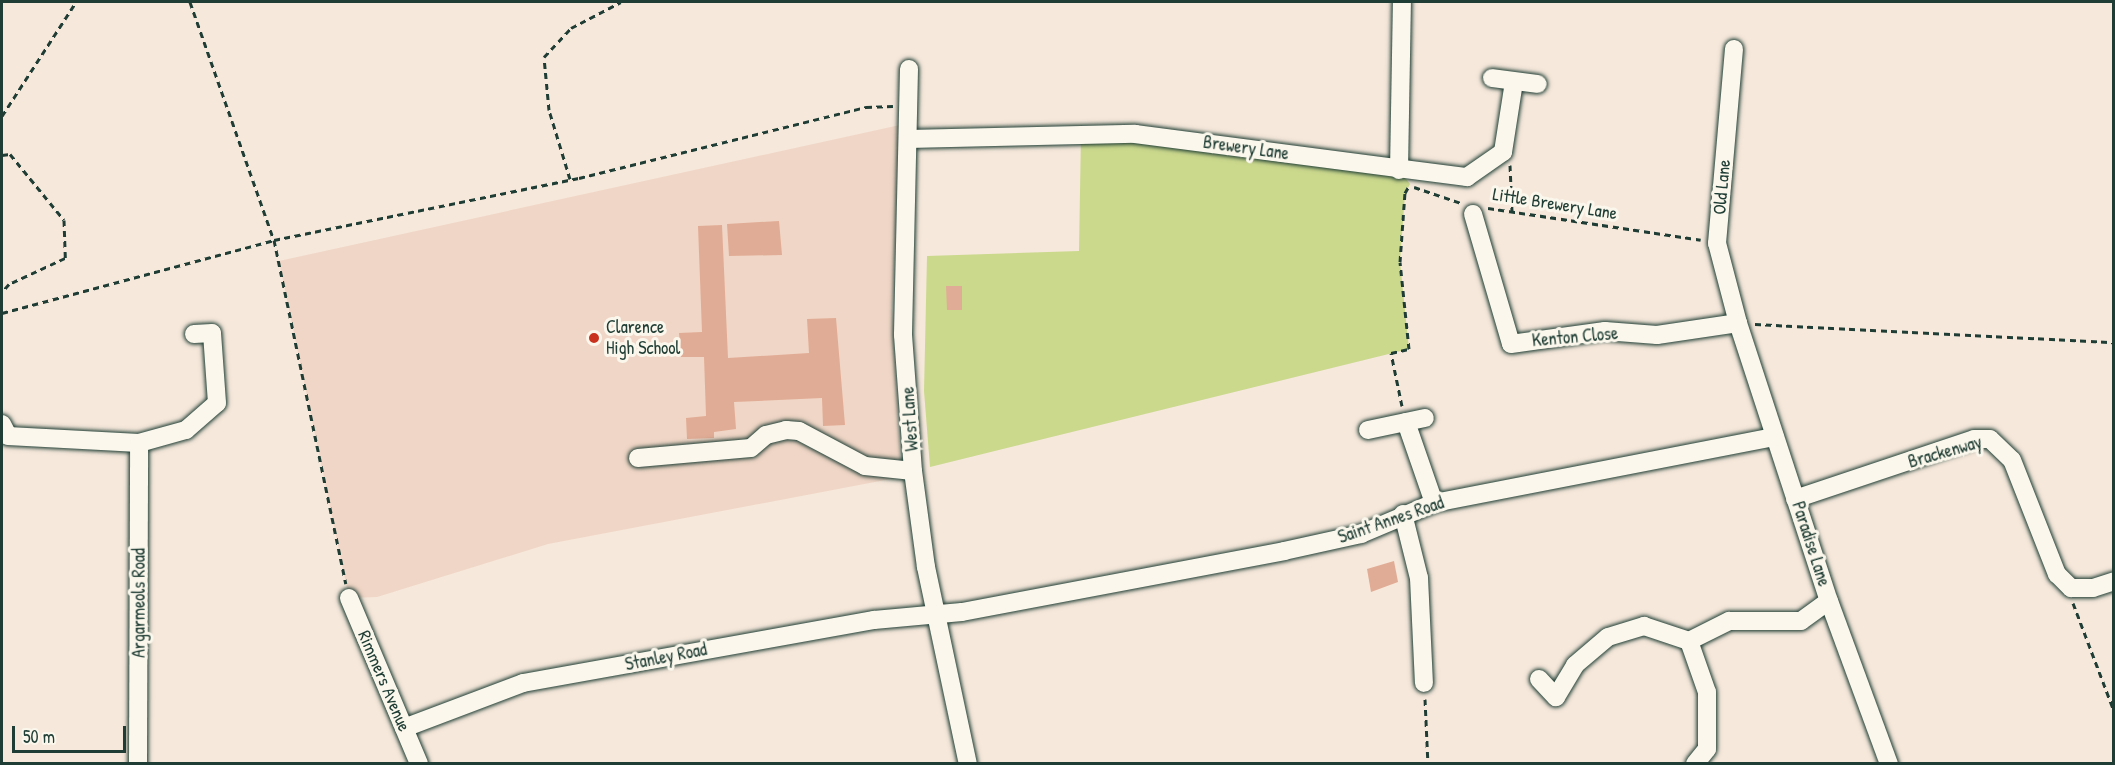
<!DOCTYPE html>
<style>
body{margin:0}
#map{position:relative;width:2115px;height:765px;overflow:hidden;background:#f6e8db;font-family:"Patrick Hand",sans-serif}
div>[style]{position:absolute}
.built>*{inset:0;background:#f0d6c6}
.green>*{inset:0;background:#cbd98d}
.building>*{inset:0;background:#e1ac95}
.path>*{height:3px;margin-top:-1.5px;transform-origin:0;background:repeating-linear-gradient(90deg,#1f3d34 0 6px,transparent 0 10.5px)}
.roads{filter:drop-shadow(0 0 2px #1f3d34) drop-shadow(0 0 2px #1f3d34)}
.minor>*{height:18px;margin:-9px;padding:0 9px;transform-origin:9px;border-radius:9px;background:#fbf7ec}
.dots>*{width:16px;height:16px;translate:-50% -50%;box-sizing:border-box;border:3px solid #fbf7ec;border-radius:50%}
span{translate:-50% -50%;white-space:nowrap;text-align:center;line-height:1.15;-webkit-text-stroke:6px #fbf7ec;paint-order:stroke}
.street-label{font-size:18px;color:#1f3d34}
.poi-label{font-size:18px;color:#1f3d34}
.left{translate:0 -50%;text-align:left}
.frame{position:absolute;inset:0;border:3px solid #1f3d34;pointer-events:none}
.scale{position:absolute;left:12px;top:726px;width:114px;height:27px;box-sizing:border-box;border:3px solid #1f3d34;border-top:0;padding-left:8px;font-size:18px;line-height:21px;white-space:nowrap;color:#1f3d34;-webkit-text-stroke:4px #fbf7ec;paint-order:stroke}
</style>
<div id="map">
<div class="built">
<i style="clip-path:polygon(900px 125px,892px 310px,901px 477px,548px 544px,377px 597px,349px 598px,279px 261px)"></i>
</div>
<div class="green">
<i style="clip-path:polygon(1081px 133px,1399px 170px,1410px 184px,1405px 194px,1400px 262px,1409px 349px,930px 467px,924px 391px,927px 256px,1079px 251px)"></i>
</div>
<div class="building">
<i style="clip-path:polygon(779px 221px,782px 255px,729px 256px,727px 224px)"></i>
<i style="clip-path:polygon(722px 225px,728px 358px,809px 353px,807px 319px,836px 318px,845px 425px,823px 426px,822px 398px,734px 402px,736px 429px,714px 432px,714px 438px,687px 439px,686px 418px,706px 416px,704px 357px,681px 357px,679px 333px,702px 332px,698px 226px)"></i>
<i style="clip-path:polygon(946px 286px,962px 286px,962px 310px,947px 310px)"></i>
<i style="clip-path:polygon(1394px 561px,1398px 582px,1371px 592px,1367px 569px)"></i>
</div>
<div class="path">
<i style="left:190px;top:2px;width:252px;rotate:70.6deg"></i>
<i style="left:274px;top:240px;width:351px;rotate:78.2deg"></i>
<i style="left:2px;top:116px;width:136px;rotate:-57deg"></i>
<i style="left:2px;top:155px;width:8px;rotate:-7deg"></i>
<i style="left:10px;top:154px;width:85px;rotate:50.7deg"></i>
<i style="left:64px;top:220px;width:38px;rotate:88deg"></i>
<i style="left:65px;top:258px;width:62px;rotate:155.1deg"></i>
<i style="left:9px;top:284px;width:11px;rotate:131deg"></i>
<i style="left:1510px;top:165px;width:46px;rotate:87.5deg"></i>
<i style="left:570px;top:179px;width:72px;rotate:-106.9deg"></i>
<i style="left:549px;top:110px;width:53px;rotate:-95.4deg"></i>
<i style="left:544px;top:57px;width:40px;rotate:-47deg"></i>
<i style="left:571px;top:28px;width:56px;rotate:-27.5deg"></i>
<i style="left:1414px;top:187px;width:50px;rotate:18.8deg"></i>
<i style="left:1488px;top:208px;width:215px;rotate:8.5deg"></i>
<i style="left:2px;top:313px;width:282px;rotate:-15deg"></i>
<i style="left:274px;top:240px;width:311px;rotate:-11.5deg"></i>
<i style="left:579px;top:178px;width:296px;rotate:-13.9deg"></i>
<i style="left:866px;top:107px;width:27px;rotate:-2deg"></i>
<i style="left:1755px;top:324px;width:359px;rotate:2.9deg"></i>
<i style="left:1402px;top:406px;width:54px;rotate:-101.7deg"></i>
<i style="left:1391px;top:353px;width:18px;rotate:-13deg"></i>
<i style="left:1409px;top:349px;width:87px;rotate:-95.9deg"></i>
<i style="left:1400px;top:262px;width:69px;rotate:-85.9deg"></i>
<i style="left:1405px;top:193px;width:10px;rotate:-61deg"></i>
<i style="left:2073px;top:603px;width:116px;rotate:69.2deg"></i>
<i style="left:1425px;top:699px;width:65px;rotate:87.4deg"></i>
</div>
<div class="roads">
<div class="minor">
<i style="left:1734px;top:49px;width:195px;rotate:95deg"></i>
<i style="left:1717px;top:243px;width:83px;rotate:75.3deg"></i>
<i style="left:1738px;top:323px;width:293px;rotate:71.9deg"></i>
<i style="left:1829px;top:601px;width:174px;rotate:69.8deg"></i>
<i style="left:909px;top:69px;width:266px;rotate:91.3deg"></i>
<i style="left:903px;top:335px;width:136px;rotate:85.8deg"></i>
<i style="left:913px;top:471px;width:97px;rotate:82.3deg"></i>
<i style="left:926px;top:567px;width:201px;rotate:78deg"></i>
<i style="left:1492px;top:78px;width:46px;rotate:7.4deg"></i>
<i style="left:908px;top:139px;width:227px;rotate:-1.3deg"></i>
<i style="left:1135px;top:134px;width:335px;rotate:7.4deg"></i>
<i style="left:1467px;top:177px;width:44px;rotate:-34.8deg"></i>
<i style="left:1503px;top:152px;width:71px;rotate:-81.1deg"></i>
<i style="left:1399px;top:170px;width:168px;rotate:-89deg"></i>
<i style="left:1473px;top:214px;width:135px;rotate:73.7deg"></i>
<i style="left:1511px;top:344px;width:95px;rotate:-7.9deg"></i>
<i style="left:1605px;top:331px;width:52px;rotate:4.4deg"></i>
<i style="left:1657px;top:335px;width:82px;rotate:-8.4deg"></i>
<i style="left:1406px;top:422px;width:86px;rotate:70.9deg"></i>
<i style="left:2px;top:424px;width:13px;rotate:63deg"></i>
<i style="left:8px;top:436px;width:131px;rotate:3.1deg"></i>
<i style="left:139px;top:443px;width:49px;rotate:-15.5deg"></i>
<i style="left:186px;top:430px;width:41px;rotate:-41.1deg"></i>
<i style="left:217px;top:403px;width:70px;rotate:-94.1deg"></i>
<i style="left:212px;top:333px;width:18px;rotate:177deg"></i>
<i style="left:1368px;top:430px;width:58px;rotate:-11.9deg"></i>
<i style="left:638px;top:458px;width:113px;rotate:-5.1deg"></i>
<i style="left:751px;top:448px;width:20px;rotate:-41deg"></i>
<i style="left:766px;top:435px;width:21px;rotate:-14deg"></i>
<i style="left:786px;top:430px;width:13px;rotate:4deg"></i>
<i style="left:799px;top:431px;width:75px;rotate:27.9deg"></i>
<i style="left:865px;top:466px;width:48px;rotate:5.9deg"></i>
<i style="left:1795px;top:499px;width:189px;rotate:-18.5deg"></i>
<i style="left:1974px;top:439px;width:16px"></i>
<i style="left:1990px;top:439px;width:30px;rotate:44deg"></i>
<i style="left:2012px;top:460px;width:123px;rotate:68.5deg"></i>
<i style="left:2057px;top:574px;width:20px;rotate:45deg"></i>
<i style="left:2071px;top:588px;width:22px"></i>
<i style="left:2093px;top:588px;width:22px;rotate:-18deg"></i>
<i style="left:1403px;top:514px;width:66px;rotate:76deg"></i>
<i style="left:1419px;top:578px;width:105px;rotate:87.3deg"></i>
<i style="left:349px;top:598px;width:180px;rotate:67.1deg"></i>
<i style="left:1689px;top:641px;width:45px;rotate:-26.6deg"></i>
<i style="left:1729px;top:621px;width:72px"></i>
<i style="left:1801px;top:621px;width:34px;rotate:-36deg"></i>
<i style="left:1539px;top:679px;width:25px;rotate:47deg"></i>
<i style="left:1556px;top:697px;width:37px;rotate:-59deg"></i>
<i style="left:1575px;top:665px;width:43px;rotate:-40.3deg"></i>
<i style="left:1608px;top:637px;width:38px;rotate:-17deg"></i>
<i style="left:1644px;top:626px;width:47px;rotate:18.4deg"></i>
<i style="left:1689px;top:641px;width:54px;rotate:70.6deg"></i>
<i style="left:1707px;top:692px;width:57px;rotate:90deg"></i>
<i style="left:1707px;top:749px;width:19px;rotate:129deg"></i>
<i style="left:404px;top:728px;width:127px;rotate:-20.7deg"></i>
<i style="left:523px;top:683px;width:357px;rotate:-10.2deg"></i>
<i style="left:874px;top:620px;width:88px;rotate:-5.2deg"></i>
<i style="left:962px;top:612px;width:328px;rotate:-10.7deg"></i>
<i style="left:1284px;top:551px;width:79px;rotate:-12.4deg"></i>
<i style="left:1361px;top:534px;width:79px;rotate:-23deg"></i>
<i style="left:1434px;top:503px;width:347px;rotate:-11deg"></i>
<i style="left:138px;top:764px;width:321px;rotate:-89.8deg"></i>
</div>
</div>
<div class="dots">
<i style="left:594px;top:338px;background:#c8321e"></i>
</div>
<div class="street-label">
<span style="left:1246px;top:148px;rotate:8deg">Brewery Lane</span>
<span style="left:1722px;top:187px;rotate:-85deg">Old Lane</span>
<span style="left:1555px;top:204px;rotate:9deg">Little Brewery Lane</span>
<span style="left:1575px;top:337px;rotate:-5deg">Kenton Close</span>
<span style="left:910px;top:419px;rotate:-94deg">West Lane</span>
<span style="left:1945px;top:452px;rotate:-16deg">Brackenway</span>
<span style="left:1391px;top:520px;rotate:-19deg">Saint Annes Road</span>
<span style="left:1811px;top:544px;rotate:72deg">Paradise Lane</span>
<span style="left:139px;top:603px;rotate:-90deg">Argarmeols Road</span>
<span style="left:666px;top:657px;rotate:-11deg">Stanley Road</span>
<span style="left:384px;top:681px;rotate:67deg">Rimmers Avenue</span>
</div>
<div class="poi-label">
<span class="left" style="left:606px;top:338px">Clarence<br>High School</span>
</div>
<div class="frame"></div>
<div class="scale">50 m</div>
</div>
